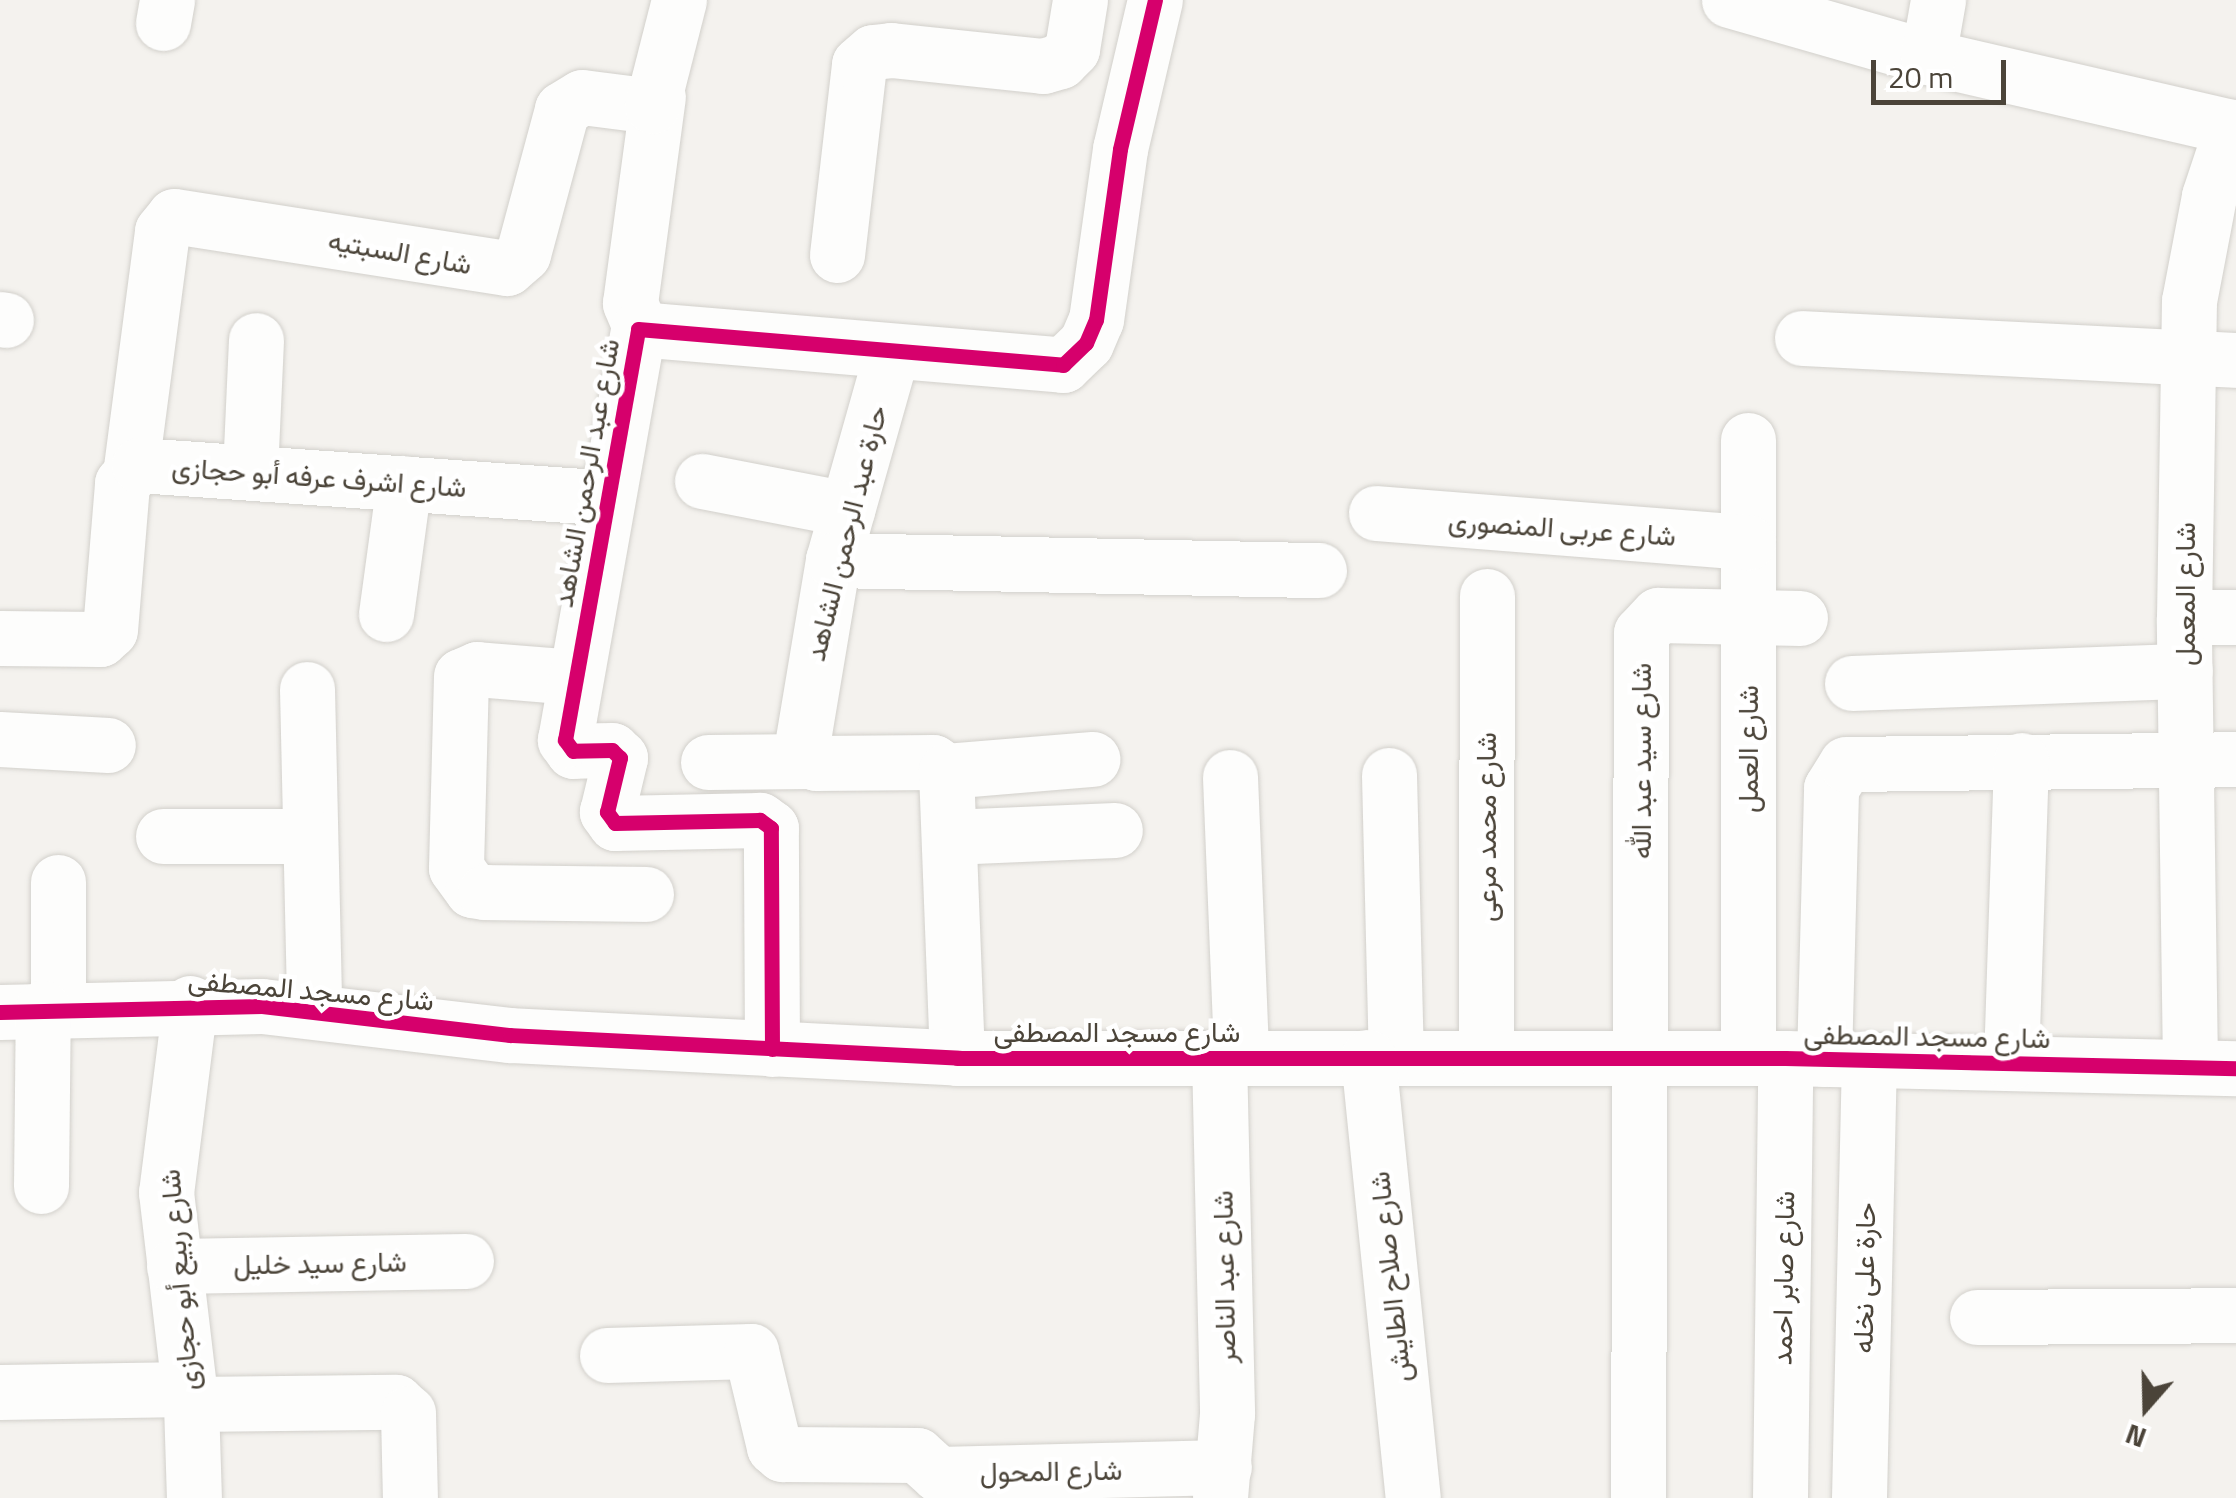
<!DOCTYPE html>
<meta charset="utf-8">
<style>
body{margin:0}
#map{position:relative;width:2236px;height:1498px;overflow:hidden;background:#f4f2ee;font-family:"Titillium Web",Vazirmatn,sans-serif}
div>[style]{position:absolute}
.roads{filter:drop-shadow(0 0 2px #d2d0cb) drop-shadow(0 0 2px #d2d0cb)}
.minor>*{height:55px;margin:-27.5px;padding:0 27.5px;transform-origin:27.5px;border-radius:27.5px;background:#fdfdfc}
.cycleway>*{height:15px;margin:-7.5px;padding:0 7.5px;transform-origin:7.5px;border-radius:7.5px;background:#d6006c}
span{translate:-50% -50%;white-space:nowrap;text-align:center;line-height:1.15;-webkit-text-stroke:9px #fff;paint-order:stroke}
.street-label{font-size:28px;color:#4b4439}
.north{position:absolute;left:2096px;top:1358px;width:100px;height:100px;-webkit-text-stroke:8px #fff;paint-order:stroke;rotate:200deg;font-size:28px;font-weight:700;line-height:40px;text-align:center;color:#4b4439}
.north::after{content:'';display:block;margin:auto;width:35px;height:45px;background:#4b4439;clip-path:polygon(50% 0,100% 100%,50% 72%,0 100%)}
.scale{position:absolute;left:1871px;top:60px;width:135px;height:45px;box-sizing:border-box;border:5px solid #4b4439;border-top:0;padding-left:12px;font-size:30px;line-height:35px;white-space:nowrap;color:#4b4439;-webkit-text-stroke:8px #fff;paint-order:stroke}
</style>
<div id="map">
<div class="roads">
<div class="minor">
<i style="left:1729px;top:0;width:207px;rotate:16deg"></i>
<i style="left:1928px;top:57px;width:316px;rotate:13deg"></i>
<i style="left:163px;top:23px;width:23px;rotate:-80deg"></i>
<i style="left:1928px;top:57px;width:58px;rotate:-80deg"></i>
<i style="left:837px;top:255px;width:192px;rotate:-83.4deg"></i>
<i style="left:859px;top:64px;width:18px;rotate:-41deg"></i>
<i style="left:873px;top:52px;width:18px;rotate:-6deg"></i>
<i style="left:891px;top:50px;width:153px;rotate:6deg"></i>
<i style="left:1043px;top:66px;width:18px;rotate:-16deg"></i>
<i style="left:1060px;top:61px;width:17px;rotate:-45deg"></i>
<i style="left:1072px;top:49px;width:50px;rotate:-80.7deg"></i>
<i style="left:0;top:319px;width:6px;rotate:9deg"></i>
<i style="left:640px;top:327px;width:26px;rotate:-113deg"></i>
<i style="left:630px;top:303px;width:208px;rotate:-82.3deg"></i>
<i style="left:1802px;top:338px;width:435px;rotate:2.9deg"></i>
<i style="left:891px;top:355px;width:213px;rotate:105.8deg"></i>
<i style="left:833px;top:560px;width:194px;rotate:99.5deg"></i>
<i style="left:801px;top:751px;width:19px;rotate:39deg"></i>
<i style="left:816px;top:763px;width:117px;rotate:-0.5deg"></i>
<i style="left:933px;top:762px;width:16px;rotate:35deg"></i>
<i style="left:946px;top:771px;width:287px;rotate:87.8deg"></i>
<i style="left:1748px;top:440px;width:618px;rotate:90deg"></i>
<i style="left:131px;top:467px;width:238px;rotate:-82.5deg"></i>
<i style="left:162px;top:231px;width:19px;rotate:-51deg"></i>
<i style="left:174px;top:216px;width:337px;rotate:8.9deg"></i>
<i style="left:507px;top:268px;width:21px;rotate:-41deg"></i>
<i style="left:523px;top:254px;width:150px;rotate:-74.9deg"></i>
<i style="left:562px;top:109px;width:23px;rotate:-31deg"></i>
<i style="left:582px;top:97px;width:71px;rotate:7.3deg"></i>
<i style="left:652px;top:106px;width:109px;rotate:-75.7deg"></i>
<i style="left:250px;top:472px;width:132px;rotate:-87.4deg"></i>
<i style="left:702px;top:481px;width:148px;rotate:10.9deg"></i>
<i style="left:1376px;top:513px;width:373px;rotate:4.5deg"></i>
<i style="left:833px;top:560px;width:486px;rotate:1.2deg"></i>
<i style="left:386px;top:614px;width:132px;rotate:-82.2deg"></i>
<i style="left:2184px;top:618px;width:52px;rotate:-1.1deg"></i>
<i style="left:0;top:638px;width:100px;rotate:0.6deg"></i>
<i style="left:100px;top:639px;width:13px;rotate:-42deg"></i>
<i style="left:110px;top:630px;width:147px;rotate:-85.3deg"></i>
<i style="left:122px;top:483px;width:25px;rotate:-47deg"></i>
<i style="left:139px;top:465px;width:469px;rotate:4deg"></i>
<i style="left:574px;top:677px;width:97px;rotate:-175.3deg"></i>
<i style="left:477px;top:669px;width:17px;rotate:156deg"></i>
<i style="left:461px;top:676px;width:192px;rotate:91.5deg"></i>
<i style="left:456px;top:868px;width:27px;rotate:54deg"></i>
<i style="left:472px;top:890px;width:13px;rotate:9deg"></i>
<i style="left:485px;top:892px;width:161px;rotate:0.7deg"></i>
<i style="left:1852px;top:683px;width:333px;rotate:-2.1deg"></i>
<i style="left:307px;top:689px;width:320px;rotate:88.7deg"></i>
<i style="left:0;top:739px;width:108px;rotate:3.2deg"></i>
<i style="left:708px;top:762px;width:103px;rotate:-0.6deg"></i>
<i style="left:946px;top:771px;width:147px;rotate:-4.7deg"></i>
<i style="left:1389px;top:775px;width:282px;rotate:88.6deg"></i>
<i style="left:1230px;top:777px;width:279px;rotate:87.7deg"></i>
<i style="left:163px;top:836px;width:147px"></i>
<i style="left:950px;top:837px;width:165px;rotate:-2.4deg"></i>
<i style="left:58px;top:882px;width:126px;rotate:90deg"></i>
<i style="left:190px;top:1003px;width:191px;rotate:97.2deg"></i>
<i style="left:166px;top:1192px;width:213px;rotate:83.3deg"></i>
<i style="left:191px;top:1404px;width:94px;rotate:88.2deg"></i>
<i style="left:0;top:1012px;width:262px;rotate:-1.3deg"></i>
<i style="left:262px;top:1006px;width:250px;rotate:6.7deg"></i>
<i style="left:510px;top:1035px;width:448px;rotate:2.9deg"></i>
<i style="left:957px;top:1058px;width:828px"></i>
<i style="left:1785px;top:1058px;width:451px;rotate:1.3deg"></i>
<i style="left:772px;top:1049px;width:221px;rotate:-90.3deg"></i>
<i style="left:771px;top:828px;width:14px;rotate:-144deg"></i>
<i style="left:760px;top:820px;width:145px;rotate:178.8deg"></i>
<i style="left:615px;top:823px;width:14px;rotate:-126deg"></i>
<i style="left:607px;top:812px;width:56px;rotate:-76.5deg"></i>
<i style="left:620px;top:758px;width:11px;rotate:-135deg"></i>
<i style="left:612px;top:750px;width:39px;rotate:179deg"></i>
<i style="left:573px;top:751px;width:14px;rotate:-126deg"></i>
<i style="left:565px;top:740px;width:417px;rotate:-79.9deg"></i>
<i style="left:638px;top:329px;width:427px;rotate:4.8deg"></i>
<i style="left:1063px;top:365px;width:32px;rotate:-44deg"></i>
<i style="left:1086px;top:343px;width:25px;rotate:-67deg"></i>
<i style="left:1096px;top:320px;width:173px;rotate:-82deg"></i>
<i style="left:1120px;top:149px;width:153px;rotate:-76.8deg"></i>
<i style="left:1219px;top:1056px;width:358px;rotate:88.7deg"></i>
<i style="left:1227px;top:1414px;width:84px;rotate:94.8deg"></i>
<i style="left:1368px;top:1057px;width:443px;rotate:84.2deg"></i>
<i style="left:1486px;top:1057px;width:461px;rotate:-89.9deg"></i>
<i style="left:1824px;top:1059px;width:271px;rotate:-88.5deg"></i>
<i style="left:1831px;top:788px;width:28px;rotate:-58deg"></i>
<i style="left:1846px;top:764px;width:390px;rotate:-0.7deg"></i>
<i style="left:2011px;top:1062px;width:302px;rotate:-88.1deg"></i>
<i style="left:2190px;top:1066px;width:448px;rotate:-90.8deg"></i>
<i style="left:2184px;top:618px;width:317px;rotate:-89.1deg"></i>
<i style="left:2189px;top:301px;width:107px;rotate:-79.2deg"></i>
<i style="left:2209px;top:196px;width:73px;rotate:-71.6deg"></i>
<i style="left:41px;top:1186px;width:178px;rotate:-89.4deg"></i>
<i style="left:174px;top:1266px;width:292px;rotate:-1deg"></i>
<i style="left:1977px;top:1317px;width:259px;rotate:-0.4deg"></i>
<i style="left:607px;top:1355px;width:144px;rotate:-1.6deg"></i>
<i style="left:751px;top:1351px;width:99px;rotate:76.5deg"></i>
<i style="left:774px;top:1447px;width:11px;rotate:41deg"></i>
<i style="left:782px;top:1454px;width:135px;rotate:0.4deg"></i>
<i style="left:917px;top:1455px;width:28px;rotate:42deg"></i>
<i style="left:938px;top:1474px;width:286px;rotate:-1.4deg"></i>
<i style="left:0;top:1392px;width:188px;rotate:-0.9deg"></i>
<i style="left:191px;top:1404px;width:205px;rotate:-0.6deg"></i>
<i style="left:396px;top:1402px;width:16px;rotate:43deg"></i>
<i style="left:408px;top:1413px;width:85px;rotate:88.7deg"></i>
<i style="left:1638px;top:1498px;width:865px;rotate:-89.8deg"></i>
<i style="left:1641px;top:633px;width:25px;rotate:-47deg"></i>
<i style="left:1658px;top:615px;width:142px;rotate:1.2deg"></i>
<i style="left:1780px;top:1498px;width:440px;rotate:-89.3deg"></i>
<i style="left:1859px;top:1498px;width:439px;rotate:-88.7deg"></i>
</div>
</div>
<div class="cycleway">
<i style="left:0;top:1012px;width:262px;rotate:-1.3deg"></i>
<i style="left:262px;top:1006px;width:250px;rotate:6.7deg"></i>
<i style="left:510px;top:1035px;width:448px;rotate:2.9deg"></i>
<i style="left:957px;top:1058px;width:828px"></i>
<i style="left:1785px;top:1058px;width:451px;rotate:1.3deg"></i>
<i style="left:772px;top:1049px;width:221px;rotate:-90.3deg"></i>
<i style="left:771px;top:828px;width:14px;rotate:-144deg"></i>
<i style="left:760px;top:820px;width:145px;rotate:178.8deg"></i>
<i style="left:615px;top:823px;width:14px;rotate:-126deg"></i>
<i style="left:607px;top:812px;width:56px;rotate:-76.5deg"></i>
<i style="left:620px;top:758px;width:11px;rotate:-135deg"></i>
<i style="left:612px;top:750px;width:39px;rotate:179deg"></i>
<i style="left:573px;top:751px;width:14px;rotate:-126deg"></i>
<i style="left:565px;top:740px;width:417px;rotate:-79.9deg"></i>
<i style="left:638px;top:329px;width:427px;rotate:4.8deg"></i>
<i style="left:1063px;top:365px;width:32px;rotate:-44deg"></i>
<i style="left:1086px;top:343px;width:25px;rotate:-67deg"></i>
<i style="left:1096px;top:320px;width:173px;rotate:-82deg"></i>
<i style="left:1120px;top:149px;width:153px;rotate:-76.8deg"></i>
</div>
<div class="street-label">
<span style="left:400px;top:252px;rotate:10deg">شارع السبتيه</span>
<span style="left:586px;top:473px;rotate:-80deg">شارع عبد الرحمن الشاهد</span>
<span style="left:319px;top:477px;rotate:4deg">شارع اشرف عرفه أبو حجازى</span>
<span style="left:1562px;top:528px;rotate:4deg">شارع عربى المنصورى</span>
<span style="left:846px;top:533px;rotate:-76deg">حارة عبد الرحمن الشاهد</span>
<span style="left:2185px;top:594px;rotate:-90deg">شارع المعمل</span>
<span style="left:1748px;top:749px;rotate:-90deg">شارع العمل</span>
<span style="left:1641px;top:761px;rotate:-90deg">شارع سيد عبد الله</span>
<span style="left:1486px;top:827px;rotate:-90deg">شارع محمد مرعى</span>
<span style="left:311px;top:990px;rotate:5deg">شارع مسجد المصطفى</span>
<span style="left:1117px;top:1032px">شارع مسجد المصطفى</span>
<span style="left:1927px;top:1036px;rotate:1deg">شارع مسجد المصطفى</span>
<span style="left:320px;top:1263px;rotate:-1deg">شارع سيد خليل</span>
<span style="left:1224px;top:1277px;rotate:-91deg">شارع عبد الناصر</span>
<span style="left:1390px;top:1277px;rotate:-96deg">شارع صلاح الطايش</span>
<span style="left:1783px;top:1278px;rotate:-89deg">شارع صابر احمد</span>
<span style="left:1864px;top:1278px;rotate:-89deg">حارة على نخله</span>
<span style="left:179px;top:1280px;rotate:-95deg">شارع ربيع أبو حجازى</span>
<span style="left:1051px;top:1471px;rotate:-1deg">شارع المحول</span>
</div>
<div class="north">N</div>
<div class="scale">20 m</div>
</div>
